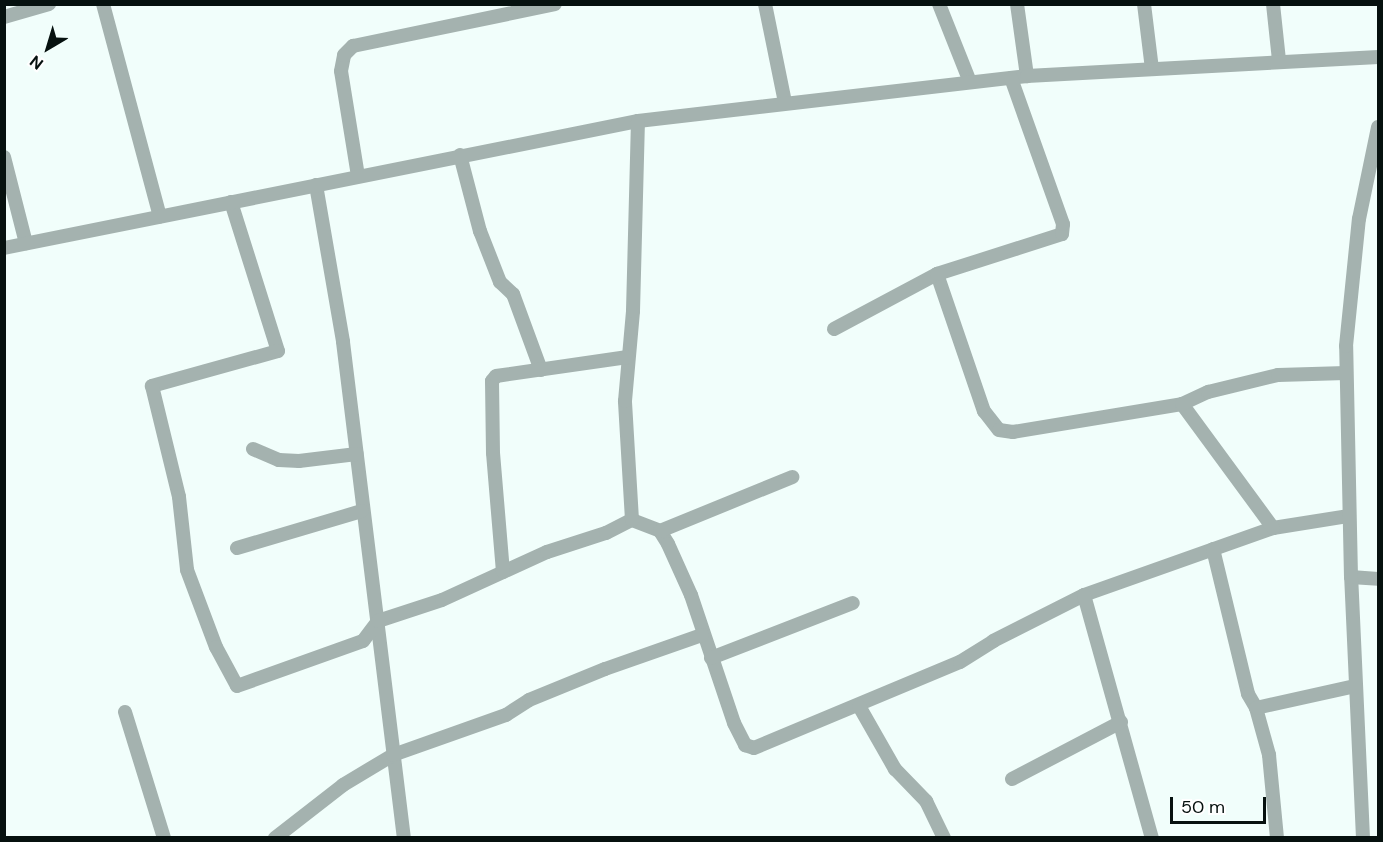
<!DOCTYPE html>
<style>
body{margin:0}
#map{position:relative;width:1383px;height:842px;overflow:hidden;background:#f1fefb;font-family:"DM Sans",sans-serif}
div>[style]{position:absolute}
.street>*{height:14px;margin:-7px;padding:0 7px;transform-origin:7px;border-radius:7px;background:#a4b2af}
span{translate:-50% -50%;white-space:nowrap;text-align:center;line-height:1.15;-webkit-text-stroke:4.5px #fff;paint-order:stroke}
.frame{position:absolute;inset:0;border:6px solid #06110f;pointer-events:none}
.north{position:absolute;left:18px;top:18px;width:60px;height:60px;-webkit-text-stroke:4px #fff;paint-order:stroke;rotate:218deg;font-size:16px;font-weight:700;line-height:24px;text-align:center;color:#06110f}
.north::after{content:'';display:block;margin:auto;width:21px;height:27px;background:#06110f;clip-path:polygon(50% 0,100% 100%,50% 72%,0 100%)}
.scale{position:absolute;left:1170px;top:797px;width:96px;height:27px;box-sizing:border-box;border:3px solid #06110f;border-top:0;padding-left:8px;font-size:18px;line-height:21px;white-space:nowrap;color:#06110f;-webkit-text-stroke:4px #fff;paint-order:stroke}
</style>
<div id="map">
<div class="street">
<i style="left:103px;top:4px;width:220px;rotate:75deg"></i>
<i style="left:765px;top:4px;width:100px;rotate:78.5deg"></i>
<i style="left:939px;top:4px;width:84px;rotate:68.3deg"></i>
<i style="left:1017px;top:4px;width:73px;rotate:82.1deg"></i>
<i style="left:1144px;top:4px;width:65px;rotate:83deg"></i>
<i style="left:1273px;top:4px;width:56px;rotate:83.9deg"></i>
<i style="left:4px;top:17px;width:47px;rotate:-16.1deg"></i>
<i style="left:460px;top:155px;width:79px;rotate:75.3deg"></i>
<i style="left:480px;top:231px;width:55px;rotate:68.6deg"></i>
<i style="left:500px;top:282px;width:18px;rotate:43deg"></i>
<i style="left:513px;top:294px;width:81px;rotate:69.8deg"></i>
<i style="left:4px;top:157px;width:89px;rotate:75.7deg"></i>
<i style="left:358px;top:176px;width:106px;rotate:-99.2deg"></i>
<i style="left:341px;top:71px;width:16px;rotate:-79deg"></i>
<i style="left:344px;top:55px;width:13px;rotate:-45deg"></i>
<i style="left:353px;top:46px;width:206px;rotate:-11.7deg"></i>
<i style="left:316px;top:185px;width:159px;rotate:80.2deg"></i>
<i style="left:343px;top:342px;width:500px;rotate:83deg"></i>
<i style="left:231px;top:202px;width:156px;rotate:72.5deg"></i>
<i style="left:278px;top:351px;width:131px;rotate:164.5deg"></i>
<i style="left:152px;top:386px;width:114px;rotate:76.3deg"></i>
<i style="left:179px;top:497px;width:73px;rotate:83.7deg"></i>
<i style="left:187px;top:570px;width:82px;rotate:69.4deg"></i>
<i style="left:216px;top:647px;width:44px;rotate:61.7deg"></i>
<i style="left:237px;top:686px;width:134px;rotate:-19.7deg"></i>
<i style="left:363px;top:641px;width:25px;rotate:-53deg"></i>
<i style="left:378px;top:621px;width:67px;rotate:-18.2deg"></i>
<i style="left:442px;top:600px;width:115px;rotate:-24.6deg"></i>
<i style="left:547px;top:552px;width:62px;rotate:-17.9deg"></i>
<i style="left:606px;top:533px;width:29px;rotate:-27deg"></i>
<i style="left:632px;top:520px;width:30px;rotate:21deg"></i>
<i style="left:660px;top:531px;width:15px;rotate:58deg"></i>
<i style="left:668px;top:544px;width:56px;rotate:65.7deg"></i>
<i style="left:691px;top:595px;width:135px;rotate:71.4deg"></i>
<i style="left:734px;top:723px;width:25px;rotate:63deg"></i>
<i style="left:745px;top:745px;width:9px;rotate:18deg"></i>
<i style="left:754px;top:748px;width:223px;rotate:-22.7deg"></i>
<i style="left:960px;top:662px;width:39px;rotate:-32deg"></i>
<i style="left:993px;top:641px;width:102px;rotate:-26.8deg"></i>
<i style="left:1084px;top:595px;width:201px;rotate:-19.5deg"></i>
<i style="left:1273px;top:528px;width:77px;rotate:-9deg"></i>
<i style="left:4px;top:248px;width:647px;rotate:-11.33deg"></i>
<i style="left:638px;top:121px;width:392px;rotate:-6.6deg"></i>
<i style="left:1027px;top:76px;width:352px;rotate:-3.1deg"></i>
<i style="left:937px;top:274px;width:145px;rotate:71.1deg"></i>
<i style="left:984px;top:411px;width:24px;rotate:52deg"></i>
<i style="left:999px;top:430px;width:14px;rotate:8deg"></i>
<i style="left:1013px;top:432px;width:171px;rotate:-9.4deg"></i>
<i style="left:1182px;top:404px;width:154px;rotate:53.7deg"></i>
<i style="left:834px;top:329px;width:117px;rotate:-28.1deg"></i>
<i style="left:937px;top:274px;width:131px;rotate:-17.7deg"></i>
<i style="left:1062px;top:234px;width:10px;rotate:-84deg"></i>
<i style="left:1063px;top:224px;width:155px;rotate:-109.6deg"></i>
<i style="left:1182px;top:404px;width:29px;rotate:-25deg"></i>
<i style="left:1208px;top:392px;width:72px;rotate:-13.7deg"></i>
<i style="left:1278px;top:375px;width:68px;rotate:-1.7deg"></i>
<i style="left:253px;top:449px;width:28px;rotate:23deg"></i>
<i style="left:279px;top:460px;width:20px;rotate:3deg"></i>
<i style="left:299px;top:461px;width:58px;rotate:-6.9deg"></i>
<i style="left:632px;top:520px;width:119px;rotate:-93.4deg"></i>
<i style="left:625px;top:401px;width:90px;rotate:-84.9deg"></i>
<i style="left:633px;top:311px;width:190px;rotate:-88.5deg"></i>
<i style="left:660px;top:531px;width:143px;rotate:-22.2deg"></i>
<i style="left:237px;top:548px;width:130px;rotate:-16.5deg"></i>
<i style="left:1213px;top:549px;width:149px;rotate:76.4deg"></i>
<i style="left:1248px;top:694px;width:16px;rotate:60deg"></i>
<i style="left:1256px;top:708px;width:49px;rotate:74.5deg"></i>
<i style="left:1269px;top:755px;width:83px;rotate:84.5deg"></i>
<i style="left:503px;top:572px;width:119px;rotate:-94.8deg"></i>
<i style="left:493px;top:453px;width:72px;rotate:-90.8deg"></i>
<i style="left:492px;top:381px;width:6px;rotate:-51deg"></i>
<i style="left:496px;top:376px;width:133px;rotate:-8.2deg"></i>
<i style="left:1351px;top:577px;width:27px;rotate:4deg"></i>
<i style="left:1084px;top:595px;width:252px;rotate:74.4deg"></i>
<i style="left:711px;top:658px;width:152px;rotate:-21.2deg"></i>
<i style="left:859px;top:706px;width:73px;rotate:60.3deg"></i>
<i style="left:895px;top:769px;width:45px;rotate:45.9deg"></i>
<i style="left:926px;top:801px;width:41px;rotate:64.1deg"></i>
<i style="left:1256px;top:708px;width:101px;rotate:-12.5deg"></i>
<i style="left:125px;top:712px;width:132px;rotate:72.8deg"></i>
<i style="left:1012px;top:779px;width:123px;rotate:-27.6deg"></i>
<i style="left:275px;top:838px;width:86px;rotate:-37.9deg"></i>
<i style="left:343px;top:785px;width:58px;rotate:-31deg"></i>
<i style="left:393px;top:755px;width:120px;rotate:-19.5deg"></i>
<i style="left:506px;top:715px;width:27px;rotate:-33deg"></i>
<i style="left:529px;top:700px;width:82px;rotate:-22.2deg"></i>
<i style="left:605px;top:669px;width:103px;rotate:-19.3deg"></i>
<i style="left:1363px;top:838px;width:261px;rotate:-92.6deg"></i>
<i style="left:1351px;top:577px;width:231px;rotate:-91.2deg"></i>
<i style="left:1346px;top:346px;width:128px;rotate:-84.2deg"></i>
<i style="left:1359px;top:219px;width:94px;rotate:-78.3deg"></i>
</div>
<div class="frame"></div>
<div class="north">N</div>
<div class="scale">50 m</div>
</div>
